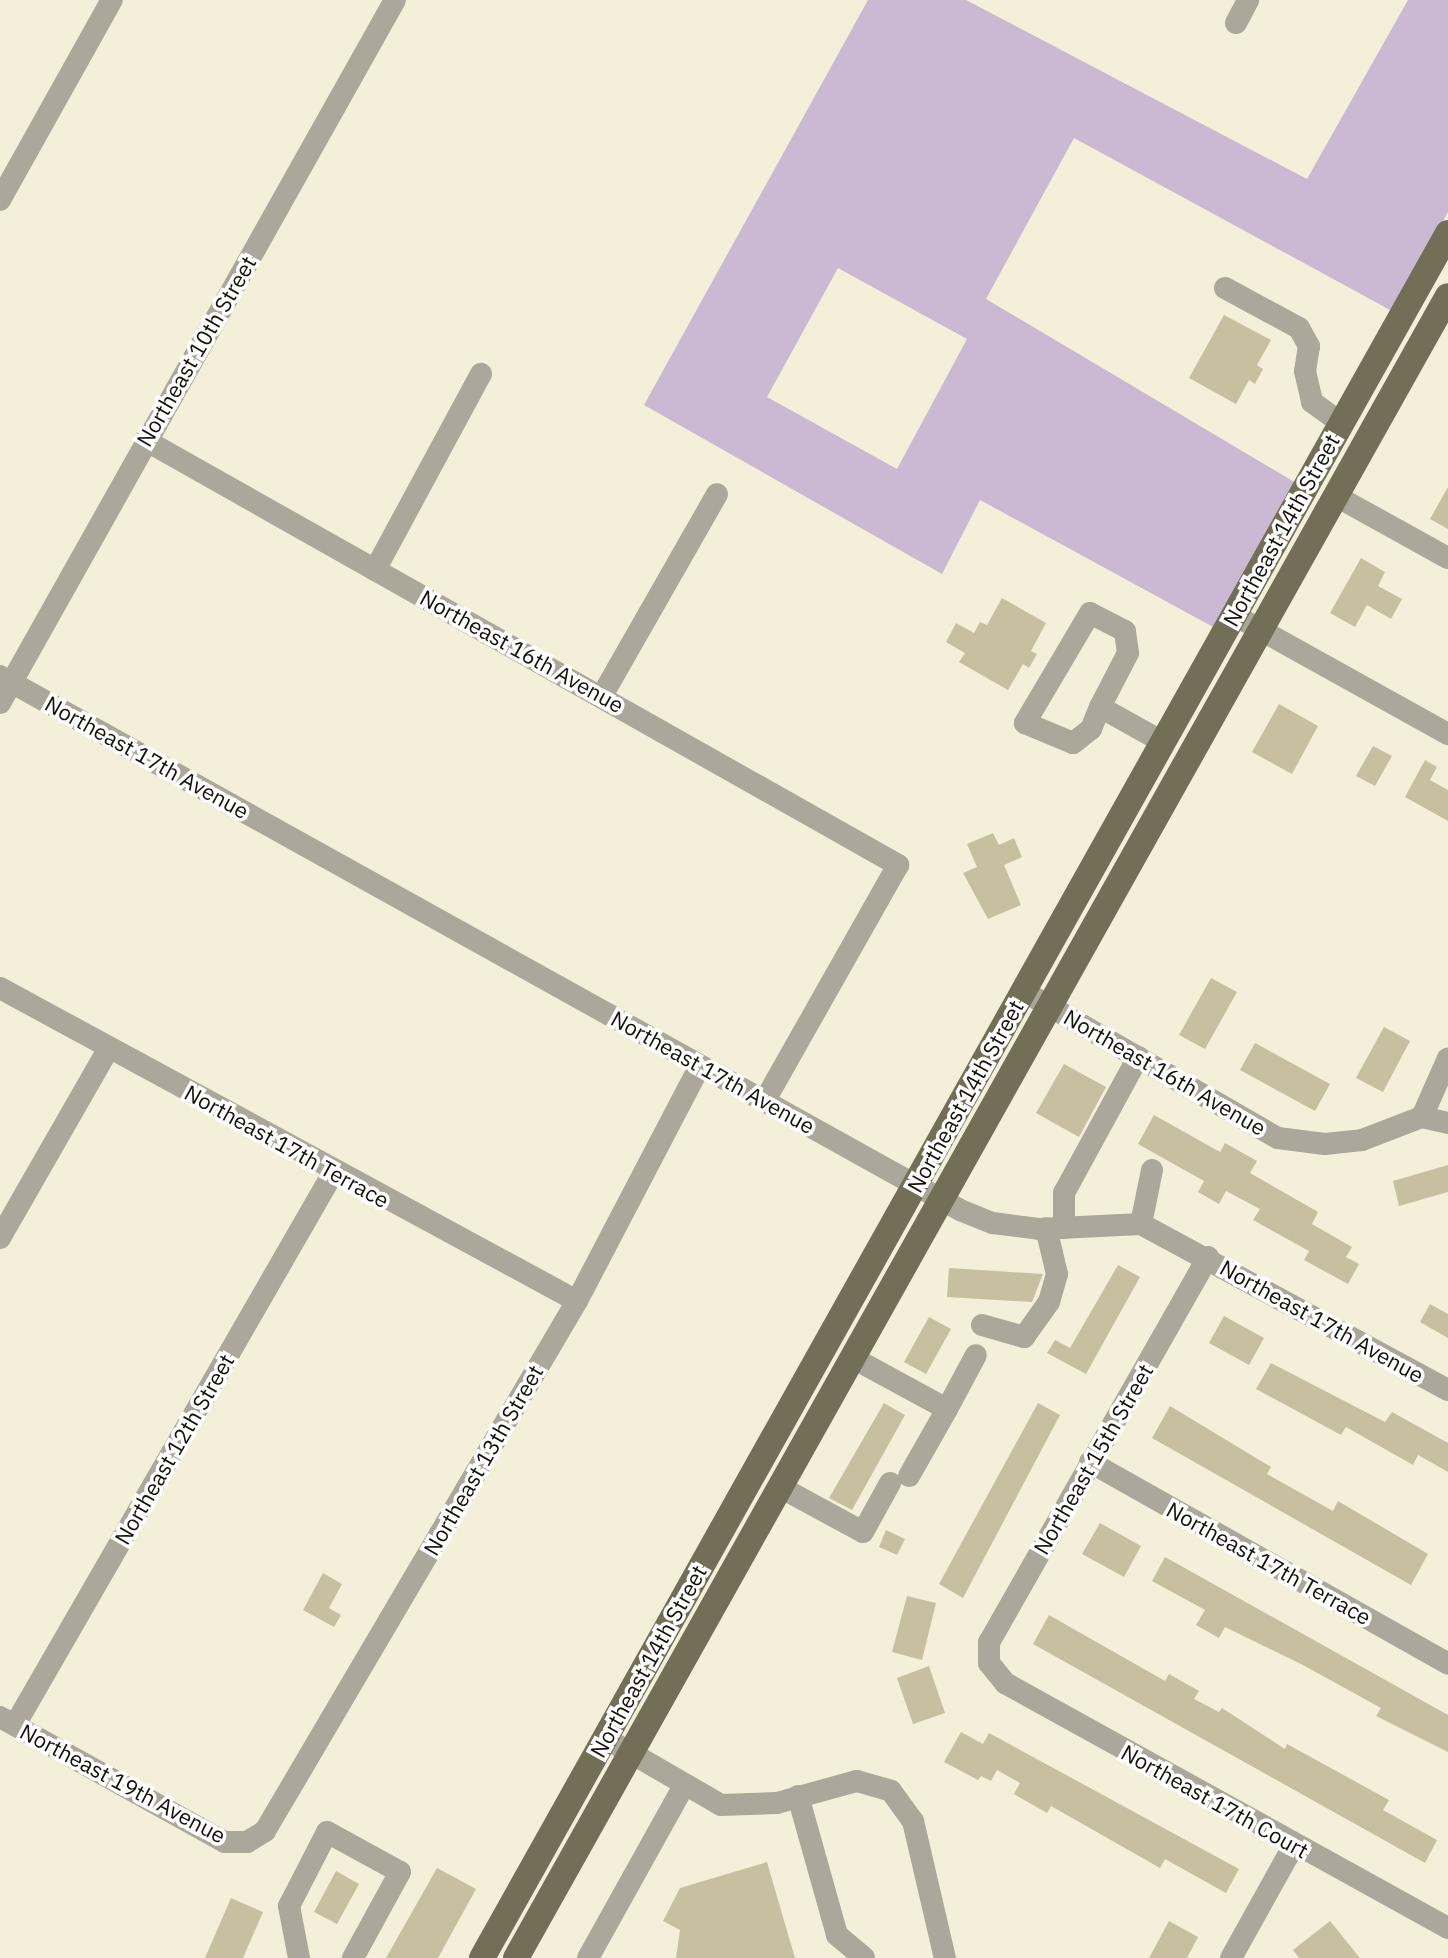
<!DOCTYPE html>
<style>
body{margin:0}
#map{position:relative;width:1448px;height:1958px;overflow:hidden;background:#f3efd9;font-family:"IBM Plex Sans",sans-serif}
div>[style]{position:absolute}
.green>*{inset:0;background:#cbb8d2}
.building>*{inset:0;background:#c7c0a0}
.minor>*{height:22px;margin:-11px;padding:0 11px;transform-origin:11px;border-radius:11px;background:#aba89b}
.major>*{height:26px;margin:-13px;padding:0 13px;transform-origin:13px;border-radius:13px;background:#736e56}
span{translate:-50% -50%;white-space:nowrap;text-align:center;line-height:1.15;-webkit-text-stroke:7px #fff;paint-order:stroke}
.street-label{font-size:22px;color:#13120a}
</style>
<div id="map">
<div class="green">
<i style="clip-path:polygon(evenodd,868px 0,966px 0,1307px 179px,1408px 0,1448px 0,1448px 212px,1392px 311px,1074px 138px,986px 299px,1296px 483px,1215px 628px,980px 500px,942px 574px,644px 405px,868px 0,838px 268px,967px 339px,897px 469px,767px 397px,838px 268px)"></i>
</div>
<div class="building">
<i style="clip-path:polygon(1224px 315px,1271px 340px,1257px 365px,1263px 369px,1255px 384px,1249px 380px,1236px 404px,1189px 378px)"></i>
<i style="clip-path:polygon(1448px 487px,1448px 529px,1430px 519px)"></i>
<i style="clip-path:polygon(1361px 558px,1385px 572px,1378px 586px,1402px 599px,1391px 619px,1367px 605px,1355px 627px,1330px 613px)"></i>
<i style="clip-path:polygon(1002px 598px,1046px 623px,1031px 651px,1037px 654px,1029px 668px,1023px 664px,1008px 690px,959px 662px,965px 653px,946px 642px,956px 623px,974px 633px,980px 622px,987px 625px)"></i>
<i style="clip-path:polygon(1279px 704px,1318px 726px,1292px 774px,1252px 752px)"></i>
<i style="clip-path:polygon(1373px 746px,1392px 756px,1375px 786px,1356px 776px)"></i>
<i style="clip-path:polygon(1425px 760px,1437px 767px,1430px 780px,1448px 790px,1448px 821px,1405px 797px)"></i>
<i style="clip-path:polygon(993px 833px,999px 845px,1014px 838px,1022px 857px,1004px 865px,1021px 905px,988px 919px,963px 873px,977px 867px,967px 844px)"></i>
<i style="clip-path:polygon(1211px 978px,1237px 992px,1205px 1049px,1179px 1035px)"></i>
<i style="clip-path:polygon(1384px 1027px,1410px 1041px,1383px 1092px,1356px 1078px)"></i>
<i style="clip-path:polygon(1255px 1043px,1330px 1084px,1315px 1111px,1240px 1070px)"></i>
<i style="clip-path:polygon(1064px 1064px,1106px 1087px,1079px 1137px,1036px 1113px)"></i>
<i style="clip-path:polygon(1154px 1115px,1220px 1152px,1225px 1143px,1257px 1161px,1250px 1173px,1318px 1212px,1312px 1224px,1352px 1247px,1346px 1257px,1359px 1264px,1348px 1284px,1304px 1260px,1309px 1251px,1253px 1220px,1260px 1209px,1226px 1191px,1219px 1204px,1198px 1192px,1204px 1181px,1138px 1144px)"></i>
<i style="clip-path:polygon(1448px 1165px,1448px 1192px,1399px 1206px,1393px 1181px)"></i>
<i style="clip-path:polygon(1118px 1265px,1140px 1277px,1086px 1374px,1047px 1353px,1055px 1340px,1070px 1348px)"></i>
<i style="clip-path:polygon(949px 1268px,1043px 1274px,1032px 1302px,947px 1297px)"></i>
<i style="clip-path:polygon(1430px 1304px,1448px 1314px,1448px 1338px,1420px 1322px)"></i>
<i style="clip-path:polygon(1224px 1316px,1264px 1338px,1249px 1365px,1209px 1343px)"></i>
<i style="clip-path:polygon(929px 1317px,951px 1329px,926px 1374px,904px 1362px)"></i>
<i style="clip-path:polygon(1271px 1363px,1385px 1422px,1392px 1412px,1448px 1443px,1448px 1472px,1418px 1455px,1413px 1465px,1346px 1427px,1341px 1435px,1256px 1389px)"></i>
<i style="clip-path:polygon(884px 1403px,905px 1415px,852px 1510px,829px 1498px)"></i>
<i style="clip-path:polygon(1038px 1403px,1060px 1415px,963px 1598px,939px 1584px)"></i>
<i style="clip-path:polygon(1170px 1406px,1271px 1467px,1267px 1474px,1333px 1511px,1338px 1501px,1428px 1554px,1411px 1585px,1152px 1438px)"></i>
<i style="clip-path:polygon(1100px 1523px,1141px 1546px,1124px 1577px,1082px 1554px)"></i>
<i style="clip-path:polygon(886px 1530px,905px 1539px,897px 1555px,879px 1547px)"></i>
<i style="clip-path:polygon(1165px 1557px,1448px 1715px,1448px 1752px,1376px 1716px,1381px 1708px,1301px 1664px,1225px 1627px,1219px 1638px,1196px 1625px,1205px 1610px,1152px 1581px)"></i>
<i style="clip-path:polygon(323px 1573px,342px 1584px,329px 1608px,341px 1615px,334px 1627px,303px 1610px)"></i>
<i style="clip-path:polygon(907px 1596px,936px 1603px,922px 1660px,892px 1652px)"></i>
<i style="clip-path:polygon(1049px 1615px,1165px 1681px,1169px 1674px,1199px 1691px,1194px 1699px,1219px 1712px,1222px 1708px,1285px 1749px,1287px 1744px,1389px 1800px,1383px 1810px,1437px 1840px,1425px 1863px,1033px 1644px)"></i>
<i style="clip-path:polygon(929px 1666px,945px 1713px,913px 1724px,897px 1678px)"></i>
<i style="clip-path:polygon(961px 1732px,983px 1744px,989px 1733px,1239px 1869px,1226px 1893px,1165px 1859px,1160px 1868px,1051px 1806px,1047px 1813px,1014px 1794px,1020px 1783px,997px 1770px,991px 1781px,981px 1776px,978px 1780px,944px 1762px)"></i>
<i style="clip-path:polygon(767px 1862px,795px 1958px,676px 1958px,680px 1930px,663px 1921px,680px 1888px)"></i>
<i style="clip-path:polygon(437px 1868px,476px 1889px,438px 1958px,386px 1958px)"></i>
<i style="clip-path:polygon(336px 1871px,359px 1884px,337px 1924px,314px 1912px)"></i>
<i style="clip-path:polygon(231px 1898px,263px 1912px,243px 1958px,205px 1958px)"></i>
<i style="clip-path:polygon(1169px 1921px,1198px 1937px,1187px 1958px,1149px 1958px)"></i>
<i style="clip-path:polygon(1330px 1921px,1360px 1958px,1299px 1958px,1293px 1950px)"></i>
</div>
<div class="minor">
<i style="left:1236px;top:23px;width:26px;rotate:-62deg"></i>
<i style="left:0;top:200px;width:229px;rotate:-60.8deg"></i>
<i style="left:1225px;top:288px;width:84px;rotate:28.4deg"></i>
<i style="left:1299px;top:328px;width:21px;rotate:61deg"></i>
<i style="left:1309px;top:346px;width:25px;rotate:99deg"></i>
<i style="left:1305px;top:371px;width:32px;rotate:77deg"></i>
<i style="left:1312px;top:402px;width:36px;rotate:36deg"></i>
<i style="left:145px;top:440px;width:865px;rotate:29.44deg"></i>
<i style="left:898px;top:865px;width:270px;rotate:119.5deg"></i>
<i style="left:1336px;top:496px;width:128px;rotate:29deg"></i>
<i style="left:375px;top:570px;width:223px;rotate:-61.6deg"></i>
<i style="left:1234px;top:615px;width:245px;rotate:29.1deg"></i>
<i style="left:0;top:676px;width:1099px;rotate:29.08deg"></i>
<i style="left:960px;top:1210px;width:35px;rotate:22deg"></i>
<i style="left:993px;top:1223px;width:46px;rotate:7.4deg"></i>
<i style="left:1039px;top:1229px;width:102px;rotate:-2.8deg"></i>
<i style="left:1141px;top:1224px;width:349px;rotate:28.4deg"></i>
<i style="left:603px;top:694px;width:230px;rotate:-60.3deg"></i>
<i style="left:0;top:703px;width:806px;rotate:-60.67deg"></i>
<i style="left:1100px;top:707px;width:61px;rotate:-62.6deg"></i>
<i style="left:1128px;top:653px;width:22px;rotate:-98deg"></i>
<i style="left:1125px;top:631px;width:39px;rotate:-153deg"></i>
<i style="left:1090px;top:613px;width:128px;rotate:120.6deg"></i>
<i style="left:1025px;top:723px;width:52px;rotate:22.6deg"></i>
<i style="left:1073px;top:743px;width:23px;rotate:-38deg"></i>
<i style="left:1091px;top:729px;width:24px;rotate:-68deg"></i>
<i style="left:1100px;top:707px;width:72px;rotate:29.1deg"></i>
<i style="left:0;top:988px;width:656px;rotate:28.48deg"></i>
<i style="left:1023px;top:991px;width:294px;rotate:30deg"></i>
<i style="left:1278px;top:1138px;width:47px;rotate:7.3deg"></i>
<i style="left:1325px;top:1144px;width:37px;rotate:-6deg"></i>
<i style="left:1362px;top:1140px;width:64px;rotate:-21deg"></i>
<i style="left:1422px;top:1117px;width:27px;rotate:13deg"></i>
<i style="left:1422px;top:1117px;width:64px;rotate:-66.2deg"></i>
<i style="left:1141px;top:1224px;width:55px;rotate:-78.5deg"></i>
<i style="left:1064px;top:1228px;width:35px;rotate:-90deg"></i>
<i style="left:1064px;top:1193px;width:155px;rotate:-61.4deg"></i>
<i style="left:0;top:1238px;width:219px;rotate:-60.2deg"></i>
<i style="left:1208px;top:1257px;width:443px;rotate:119.6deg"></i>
<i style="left:989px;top:1642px;width:21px;rotate:90deg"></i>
<i style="left:989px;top:1663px;width:26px;rotate:51deg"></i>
<i style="left:1005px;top:1683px;width:506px;rotate:28.94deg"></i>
<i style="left:982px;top:1325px;width:44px;rotate:15.9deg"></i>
<i style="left:1024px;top:1337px;width:43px;rotate:-54.5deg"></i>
<i style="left:1049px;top:1302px;width:29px;rotate:-74deg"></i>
<i style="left:1057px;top:1274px;width:47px;rotate:-103.4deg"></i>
<i style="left:853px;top:1358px;width:107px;rotate:28.5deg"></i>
<i style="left:947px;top:1409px;width:61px;rotate:-61.8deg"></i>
<i style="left:1090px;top:1462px;width:411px;rotate:29.4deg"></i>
<i style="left:909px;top:1476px;width:77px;rotate:-60.4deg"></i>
<i style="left:780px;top:1487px;width:94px;rotate:28.5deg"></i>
<i style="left:863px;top:1532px;width:56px;rotate:-61.1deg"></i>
<i style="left:0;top:1717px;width:257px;rotate:29.1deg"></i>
<i style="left:225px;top:1842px;width:22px"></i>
<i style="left:247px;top:1842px;width:21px;rotate:-31deg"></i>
<i style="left:265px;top:1831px;width:615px;rotate:-59.52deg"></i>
<i style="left:577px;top:1301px;width:265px;rotate:-62.4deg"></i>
<i style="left:15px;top:1725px;width:637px;rotate:-60.05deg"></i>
<i style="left:605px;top:1738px;width:134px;rotate:30deg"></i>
<i style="left:721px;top:1805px;width:56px;rotate:-2deg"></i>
<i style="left:777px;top:1803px;width:83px;rotate:-15.4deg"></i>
<i style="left:857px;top:1781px;width:35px;rotate:16deg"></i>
<i style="left:891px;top:1791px;width:37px;rotate:54deg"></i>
<i style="left:913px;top:1821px;width:141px;rotate:76.9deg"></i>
<i style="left:798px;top:1796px;width:144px;rotate:74.3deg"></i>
<i style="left:837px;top:1935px;width:35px;rotate:40deg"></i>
<i style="left:299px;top:1958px;width:53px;rotate:-100.9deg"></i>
<i style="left:289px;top:1906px;width:83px;rotate:-62.8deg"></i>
<i style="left:327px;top:1832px;width:83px;rotate:28.7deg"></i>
<i style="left:400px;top:1872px;width:98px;rotate:118.7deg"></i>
<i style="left:588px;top:1958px;width:196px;rotate:-60.9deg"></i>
<i style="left:1231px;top:1958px;width:129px;rotate:-60.9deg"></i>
</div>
<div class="major">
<i style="left:482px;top:1958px;width:1977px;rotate:-60.75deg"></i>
<i style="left:516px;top:1958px;width:1905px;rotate:-60.72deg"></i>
</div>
<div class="street-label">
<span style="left:196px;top:351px;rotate:-60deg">Northeast 10th Street</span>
<span style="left:1281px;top:530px;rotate:-61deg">Northeast 14th Street</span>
<span style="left:522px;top:651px;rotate:29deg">Northeast 16th Avenue</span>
<span style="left:147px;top:757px;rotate:29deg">Northeast 17th Avenue</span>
<span style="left:713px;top:1072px;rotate:29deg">Northeast 17th Avenue</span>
<span style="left:1165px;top:1072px;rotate:30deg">Northeast 16th Avenue</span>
<span style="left:965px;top:1096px;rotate:-61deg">Northeast 14th Street</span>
<span style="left:287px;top:1146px;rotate:29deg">Northeast 17th Terrace</span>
<span style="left:1322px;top:1321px;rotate:29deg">Northeast 17th Avenue</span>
<span style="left:174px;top:1449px;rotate:-60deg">Northeast 12th Street</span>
<span style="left:1093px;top:1459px;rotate:-60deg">Northeast 15th Street</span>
<span style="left:483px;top:1460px;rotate:-60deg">Northeast 13th Street</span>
<span style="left:1269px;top:1563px;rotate:29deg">Northeast 17th Terrace</span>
<span style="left:648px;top:1661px;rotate:-61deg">Northeast 14th Street</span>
<span style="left:123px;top:1783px;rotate:28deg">Northeast 19th Avenue</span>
<span style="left:1215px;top:1801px;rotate:29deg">Northeast 17th Court</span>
</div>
</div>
